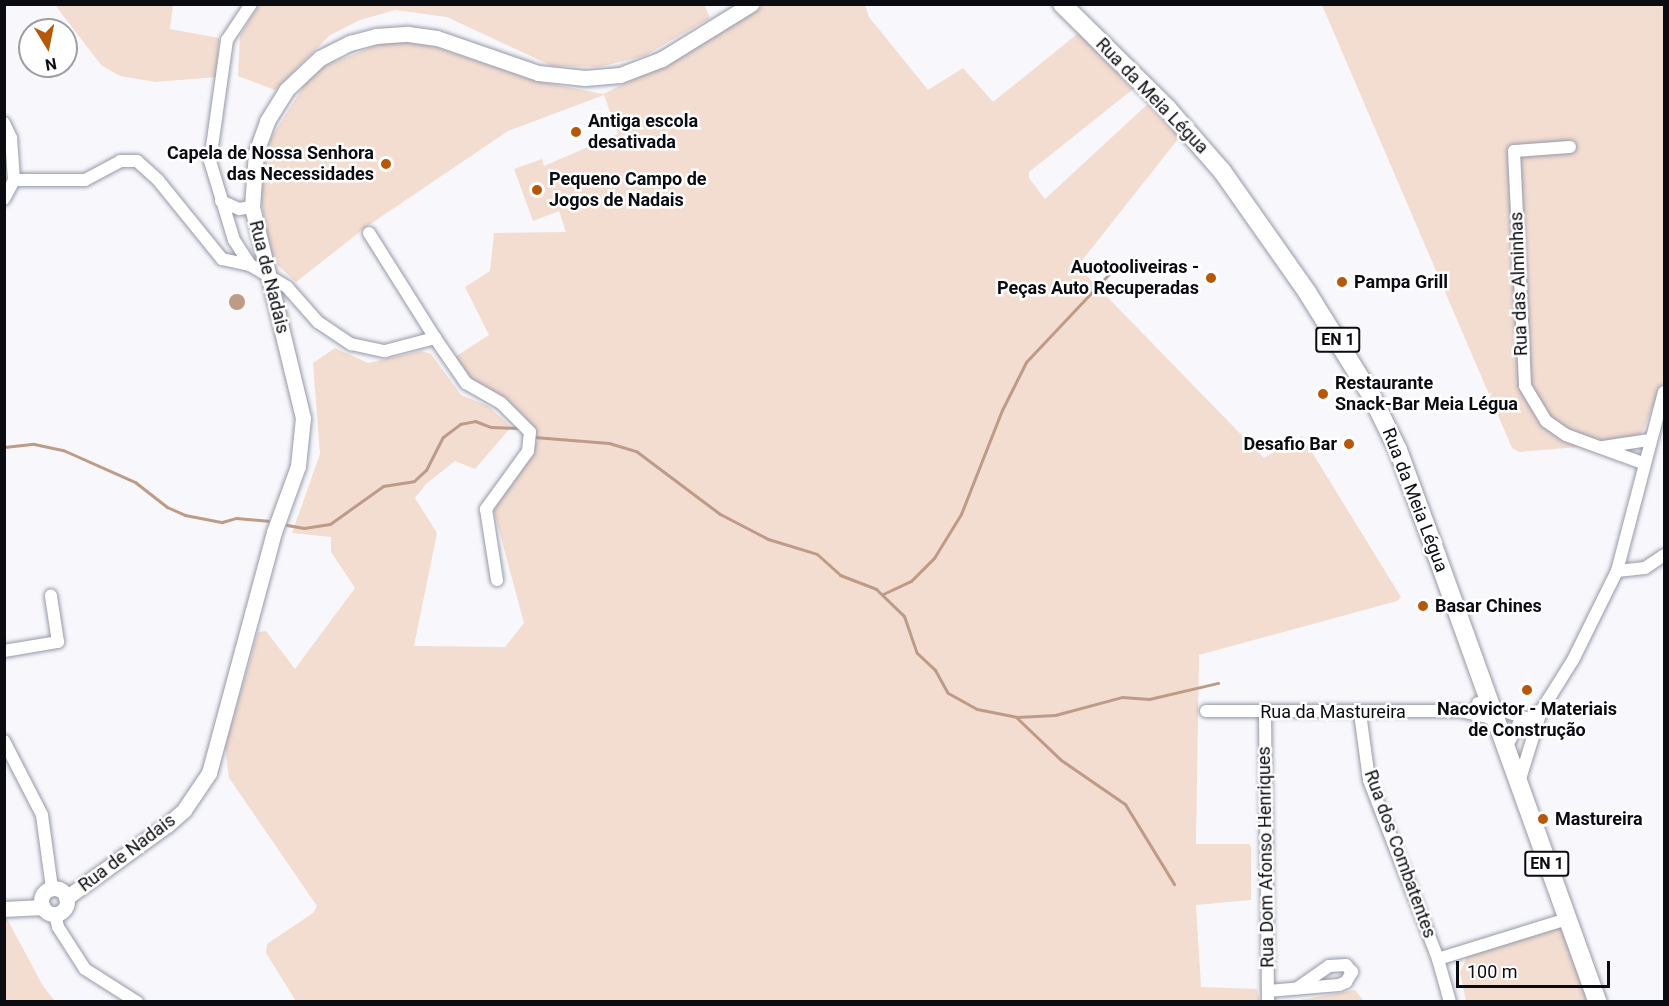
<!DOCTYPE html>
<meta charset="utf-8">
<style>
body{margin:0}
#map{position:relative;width:1669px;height:1006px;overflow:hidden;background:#f8f8fc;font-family:Roboto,sans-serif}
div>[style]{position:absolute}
.green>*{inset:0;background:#f3dcd0}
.water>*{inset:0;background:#be9b87}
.round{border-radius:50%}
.stream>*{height:3px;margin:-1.5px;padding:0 1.5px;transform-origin:1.5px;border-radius:1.5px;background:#be9b87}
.roads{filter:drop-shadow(0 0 2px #9599a9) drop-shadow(0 0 2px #9599a9)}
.minor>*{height:12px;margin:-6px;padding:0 6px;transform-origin:6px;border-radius:6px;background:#fff}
.tertiary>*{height:15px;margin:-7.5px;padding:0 7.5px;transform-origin:7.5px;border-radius:7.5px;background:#fff}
.tertiary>.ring{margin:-7.5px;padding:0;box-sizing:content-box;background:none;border:15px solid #fff;border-radius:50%}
.primary>*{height:18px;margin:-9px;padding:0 9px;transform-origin:9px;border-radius:9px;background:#fff}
.dots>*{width:16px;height:16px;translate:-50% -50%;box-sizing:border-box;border:3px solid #fff;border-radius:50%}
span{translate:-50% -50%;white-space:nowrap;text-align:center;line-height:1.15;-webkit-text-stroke:5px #fff;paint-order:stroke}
.shield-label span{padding:2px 4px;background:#fff;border:2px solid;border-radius:4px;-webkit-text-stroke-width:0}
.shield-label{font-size:16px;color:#0b0c12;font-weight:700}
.street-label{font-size:18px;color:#0b0c12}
.poi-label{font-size:18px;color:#0b0c12;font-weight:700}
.left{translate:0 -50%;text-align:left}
.right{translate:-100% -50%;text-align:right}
.frame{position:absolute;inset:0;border:6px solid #0b0c12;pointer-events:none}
.north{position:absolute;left:18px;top:18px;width:60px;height:60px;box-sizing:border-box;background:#fff;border:2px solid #9d9ea0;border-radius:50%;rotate:170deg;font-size:16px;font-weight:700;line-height:24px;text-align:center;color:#0b0c12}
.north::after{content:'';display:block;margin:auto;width:21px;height:27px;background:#b65808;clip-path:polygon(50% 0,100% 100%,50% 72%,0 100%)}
.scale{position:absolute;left:1456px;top:961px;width:154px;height:27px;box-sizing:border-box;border:3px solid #0b0c12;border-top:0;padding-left:8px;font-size:18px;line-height:21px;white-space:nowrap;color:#0b0c12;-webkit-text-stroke:4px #fff;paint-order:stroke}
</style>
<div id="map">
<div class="green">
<i style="clip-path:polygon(704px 4px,710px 18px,644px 56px,599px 67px,552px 66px,447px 17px,395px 10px,360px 20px,330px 35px,275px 90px,238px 76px,240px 36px,259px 5px)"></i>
<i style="clip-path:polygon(766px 4px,865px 5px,869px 17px,928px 90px,963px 68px,993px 102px,1081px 31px,1137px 86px,1029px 172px,1029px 178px,1045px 199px,1151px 101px,1182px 134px,1080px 263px,1080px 269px,1264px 458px,1302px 436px,1401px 597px,1397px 601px,1199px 655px,1196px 844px,1249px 844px,1251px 847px,1251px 900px,1196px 905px,1201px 987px,1257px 989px,1260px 1002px,296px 1001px,266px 953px,267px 944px,313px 913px,317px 906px,229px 778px,225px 747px,258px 632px,266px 631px,295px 669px,355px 588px,331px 552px,331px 537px,292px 533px,320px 454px,313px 363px,335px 348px,368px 363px,421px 351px,431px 354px,461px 395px,488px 406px,511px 427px,475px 469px,455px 461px,426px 484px,415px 498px,437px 533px,414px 646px,505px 647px,524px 623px,493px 508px,538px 440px,522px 413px,469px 382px,455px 357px,489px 335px,465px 287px,490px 271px,494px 233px,566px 232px,559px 211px,533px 221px,514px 169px,542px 159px,544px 166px,618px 134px,604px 95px,508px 131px,366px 227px,296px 282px,272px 260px,260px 195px,263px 167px,271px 138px,307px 81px,324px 66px,390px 40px,423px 43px,536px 81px,603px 94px,684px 55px)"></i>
<i style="clip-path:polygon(55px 5px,173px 5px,170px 29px,219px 38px,216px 77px,156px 82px,120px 76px,101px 65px)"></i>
<i style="clip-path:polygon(1322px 5px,1664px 5px,1664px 381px,1638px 442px,1519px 452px,1512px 448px)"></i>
<i style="clip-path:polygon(5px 915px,43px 986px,55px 1001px,5px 1002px)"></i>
<i style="clip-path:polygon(1563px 925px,1594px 1001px,1466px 1001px,1460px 972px,1468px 955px)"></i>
<i style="clip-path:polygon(1355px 990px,1364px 1001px,1294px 1001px)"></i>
</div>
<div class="water">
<i class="round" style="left:229px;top:294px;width:16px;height:16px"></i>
</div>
<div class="stream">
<i style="left:534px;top:437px;width:75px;rotate:4.6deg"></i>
<i style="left:609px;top:443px;width:28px;rotate:17deg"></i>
<i style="left:636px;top:451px;width:105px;rotate:36.9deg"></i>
<i style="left:720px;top:514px;width:54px;rotate:27.5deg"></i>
<i style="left:768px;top:539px;width:51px;rotate:17deg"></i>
<i style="left:817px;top:554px;width:31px;rotate:42deg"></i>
<i style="left:840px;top:575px;width:39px;rotate:21deg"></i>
<i style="left:876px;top:589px;width:39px;rotate:44deg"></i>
<i style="left:904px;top:616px;width:39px;rotate:71deg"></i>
<i style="left:917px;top:653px;width:25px;rotate:43deg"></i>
<i style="left:935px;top:670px;width:26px;rotate:61deg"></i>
<i style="left:948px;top:693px;width:33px;rotate:29deg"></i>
<i style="left:977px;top:709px;width:41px;rotate:11.3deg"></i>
<i style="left:1017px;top:717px;width:38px;rotate:-3deg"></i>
<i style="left:1055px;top:715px;width:69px;rotate:-15deg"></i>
<i style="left:1122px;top:697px;width:27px;rotate:4deg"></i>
<i style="left:1149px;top:699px;width:71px;rotate:-13.1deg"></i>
<i style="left:4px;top:447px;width:30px;rotate:-6deg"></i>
<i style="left:34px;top:444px;width:30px;rotate:12deg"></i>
<i style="left:63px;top:450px;width:79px;rotate:24deg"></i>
<i style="left:135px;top:482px;width:41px;rotate:38deg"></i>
<i style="left:167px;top:507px;width:20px;rotate:24deg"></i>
<i style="left:185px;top:515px;width:38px;rotate:11deg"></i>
<i style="left:222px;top:522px;width:15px;rotate:-16deg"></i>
<i style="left:236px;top:518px;width:32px;rotate:5deg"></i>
<i style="left:287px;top:525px;width:17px;rotate:10deg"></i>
<i style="left:304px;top:528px;width:26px;rotate:-9deg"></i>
<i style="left:330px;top:524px;width:65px;rotate:-35.6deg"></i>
<i style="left:383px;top:486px;width:31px;rotate:-9deg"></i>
<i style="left:414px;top:481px;width:16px;rotate:-43deg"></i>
<i style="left:426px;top:470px;width:37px;rotate:-63deg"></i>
<i style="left:443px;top:437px;width:21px;rotate:-37deg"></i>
<i style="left:460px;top:424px;width:15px;rotate:-11deg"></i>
<i style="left:475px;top:421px;width:17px;rotate:21deg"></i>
<i style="left:491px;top:427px;width:27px;rotate:2deg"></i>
<i style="left:883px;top:594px;width:31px;rotate:-25deg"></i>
<i style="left:911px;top:581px;width:33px;rotate:-45deg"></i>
<i style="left:934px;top:558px;width:52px;rotate:-58.5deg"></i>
<i style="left:961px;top:514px;width:112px;rotate:-68.5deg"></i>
<i style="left:1002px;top:410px;width:54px;rotate:-63.4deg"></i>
<i style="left:1026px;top:362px;width:122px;rotate:-46.7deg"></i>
<i style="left:1017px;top:718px;width:61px;rotate:43.7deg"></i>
<i style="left:1061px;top:760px;width:78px;rotate:34.5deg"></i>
<i style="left:1125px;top:804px;width:94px;rotate:58.5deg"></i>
</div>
<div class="roads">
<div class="minor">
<i style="left:251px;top:4px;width:43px;rotate:123.7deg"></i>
<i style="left:227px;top:40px;width:122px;rotate:98deg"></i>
<i style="left:210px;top:161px;width:83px;rotate:73.1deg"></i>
<i style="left:234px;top:240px;width:30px;rotate:57deg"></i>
<i style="left:250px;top:265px;width:43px;rotate:30.7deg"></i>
<i style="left:287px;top:287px;width:47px;rotate:48.5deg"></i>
<i style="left:318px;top:322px;width:40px;rotate:34deg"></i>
<i style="left:351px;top:344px;width:35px;rotate:12deg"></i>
<i style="left:385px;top:351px;width:52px;rotate:-14.6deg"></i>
<i style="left:435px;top:338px;width:55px;rotate:55.4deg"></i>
<i style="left:466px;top:383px;width:40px;rotate:29.7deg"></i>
<i style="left:501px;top:403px;width:41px;rotate:45deg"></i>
<i style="left:530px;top:432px;width:19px;rotate:96deg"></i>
<i style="left:528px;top:451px;width:72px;rotate:125.9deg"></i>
<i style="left:486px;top:509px;width:72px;rotate:81.2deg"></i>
<i style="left:4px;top:123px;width:17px;rotate:65deg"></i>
<i style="left:11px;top:138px;width:42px;rotate:85.9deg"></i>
<i style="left:1570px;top:147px;width:56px;rotate:175.9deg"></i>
<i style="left:1514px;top:151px;width:235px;rotate:87.3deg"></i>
<i style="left:1525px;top:386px;width:41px;rotate:59deg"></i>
<i style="left:1546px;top:421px;width:24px;rotate:35deg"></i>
<i style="left:1566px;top:435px;width:82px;rotate:20deg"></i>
<i style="left:14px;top:180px;width:71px"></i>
<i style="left:85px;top:180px;width:40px;rotate:-28deg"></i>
<i style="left:120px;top:161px;width:17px"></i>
<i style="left:137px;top:161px;width:28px;rotate:42deg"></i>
<i style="left:158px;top:180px;width:102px;rotate:51deg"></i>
<i style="left:222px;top:259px;width:29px;rotate:12deg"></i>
<i style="left:4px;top:199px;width:21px;rotate:-62deg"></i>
<i style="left:221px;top:201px;width:20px;rotate:24deg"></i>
<i style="left:239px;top:209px;width:13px;rotate:-9deg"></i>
<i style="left:369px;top:233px;width:124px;rotate:57.8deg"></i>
<i style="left:1603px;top:447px;width:47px;rotate:-8.7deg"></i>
<i style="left:1617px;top:571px;width:28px;rotate:-6deg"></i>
<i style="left:1645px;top:568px;width:23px;rotate:-34deg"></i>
<i style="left:4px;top:651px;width:55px;rotate:-9.5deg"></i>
<i style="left:58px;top:642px;width:47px;rotate:-98.7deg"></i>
<i style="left:1478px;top:703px;width:50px;rotate:17.4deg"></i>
<i style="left:1206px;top:711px;width:254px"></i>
<i style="left:1460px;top:711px;width:29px;rotate:12deg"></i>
<i style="left:1488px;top:717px;width:11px;rotate:38deg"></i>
<i style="left:1265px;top:712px;width:290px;rotate:89.4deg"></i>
<i style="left:1360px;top:713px;width:68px;rotate:82.3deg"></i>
<i style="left:1369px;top:780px;width:192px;rotate:68.9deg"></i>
<i style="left:1438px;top:959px;width:45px;rotate:74.4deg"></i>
<i style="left:4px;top:741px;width:83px;rotate:62.8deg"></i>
<i style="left:42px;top:815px;width:74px;rotate:82.2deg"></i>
<i style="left:1506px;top:747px;width:26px;rotate:-61deg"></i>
<i style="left:1519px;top:724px;width:26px;rotate:-31deg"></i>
<i style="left:1520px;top:779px;width:71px;rotate:-72.8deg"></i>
<i style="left:1541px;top:711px;width:60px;rotate:-57.9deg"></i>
<i style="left:1573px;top:660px;width:99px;rotate:-63.7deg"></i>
<i style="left:1617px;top:571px;width:185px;rotate:-75.3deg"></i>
<i style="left:55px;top:913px;width:14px;rotate:78deg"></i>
<i style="left:58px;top:927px;width:50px;rotate:57.3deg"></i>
<i style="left:85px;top:969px;width:62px;rotate:32.4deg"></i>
<i style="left:1438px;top:959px;width:135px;rotate:-17.2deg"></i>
<i style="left:1268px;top:991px;width:71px;rotate:-4.8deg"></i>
<i style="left:1339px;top:985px;width:8px;rotate:-23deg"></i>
<i style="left:1346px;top:982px;width:12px;rotate:-59deg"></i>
<i style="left:1352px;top:972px;width:9px;rotate:-131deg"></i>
<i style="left:1346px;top:965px;width:17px;rotate:177deg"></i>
<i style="left:1329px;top:966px;width:39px;rotate:145deg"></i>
</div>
<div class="tertiary">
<i class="ring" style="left:41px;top:888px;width:11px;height:11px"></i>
<i style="left:66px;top:898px;width:125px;rotate:-35.9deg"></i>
<i style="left:167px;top:825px;width:23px;rotate:-41deg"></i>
<i style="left:184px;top:810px;width:45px;rotate:-56deg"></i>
<i style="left:209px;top:773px;width:250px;rotate:-74.9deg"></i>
<i style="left:274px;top:532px;width:70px;rotate:-70deg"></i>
<i style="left:298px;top:466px;width:48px;rotate:-84.1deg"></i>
<i style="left:303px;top:418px;width:217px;rotate:-103.6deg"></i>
<i style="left:252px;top:207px;width:55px;rotate:-85.8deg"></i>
<i style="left:256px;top:152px;width:33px;rotate:-70deg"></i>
<i style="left:267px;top:121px;width:36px;rotate:-58deg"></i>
<i style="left:286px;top:90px;width:47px;rotate:-43.3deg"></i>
<i style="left:320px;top:58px;width:34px;rotate:-27deg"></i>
<i style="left:350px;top:43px;width:27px;rotate:-15deg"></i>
<i style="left:376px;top:36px;width:32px;rotate:-4deg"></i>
<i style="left:408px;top:34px;width:29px;rotate:8deg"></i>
<i style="left:437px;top:38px;width:107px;rotate:19.1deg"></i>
<i style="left:538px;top:73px;width:47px;rotate:6.1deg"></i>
<i style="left:585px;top:78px;width:35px;rotate:-5deg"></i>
<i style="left:620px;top:75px;width:45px;rotate:-20.9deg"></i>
<i style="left:662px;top:59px;width:105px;rotate:-31.7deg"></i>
<i style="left:4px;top:909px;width:39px;rotate:-3deg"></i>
</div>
<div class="primary">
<i style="left:1062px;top:4px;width:148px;rotate:44.7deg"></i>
<i style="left:1167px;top:108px;width:84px;rotate:48.9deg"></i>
<i style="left:1222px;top:171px;width:148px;rotate:54.9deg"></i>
<i style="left:1307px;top:292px;width:123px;rotate:58.2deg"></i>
<i style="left:1372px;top:397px;width:59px;rotate:63.9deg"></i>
<i style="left:1398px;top:450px;width:113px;rotate:69.8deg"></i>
<i style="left:1437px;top:556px;width:474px;rotate:70.2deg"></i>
</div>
</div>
<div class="dots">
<i style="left:576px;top:132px;background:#b65808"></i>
<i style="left:386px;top:164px;background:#b65808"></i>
<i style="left:537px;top:190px;background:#b65808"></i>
<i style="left:1211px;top:278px;background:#b65808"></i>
<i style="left:1342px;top:282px;background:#b65808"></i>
<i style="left:1323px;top:394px;background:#b65808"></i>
<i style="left:1349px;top:444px;background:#b65808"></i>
<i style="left:1423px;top:606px;background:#b65808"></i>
<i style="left:1527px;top:690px;background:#b65808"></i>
<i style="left:1543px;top:819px;background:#b65808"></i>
</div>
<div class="shield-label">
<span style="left:1338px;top:340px">EN 1</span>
<span style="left:1547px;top:864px">EN 1</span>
</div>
<div class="street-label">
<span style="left:1152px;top:96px;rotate:46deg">Rua da Meia Légua</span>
<span style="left:269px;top:277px;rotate:76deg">Rua de Nadais</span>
<span style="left:1519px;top:284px;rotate:-92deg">Rua das Alminhas</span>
<span style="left:1415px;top:500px;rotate:69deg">Rua da Meia Légua</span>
<span style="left:1333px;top:712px">Rua da Mastureira</span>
<span style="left:127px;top:853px;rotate:-37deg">Rua de Nadais</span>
<span style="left:1400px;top:854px;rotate:70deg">Rua dos Combatentes</span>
<span style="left:1266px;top:857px;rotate:-91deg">Rua Dom Afonso Henriques</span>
</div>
<div class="poi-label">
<span class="left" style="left:588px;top:132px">Antiga escola<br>desativada</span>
<span class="right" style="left:374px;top:164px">Capela de Nossa Senhora<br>das Necessidades</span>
<span class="left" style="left:549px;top:190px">Pequeno Campo de<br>Jogos de Nadais</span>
<span class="right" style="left:1199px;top:278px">Auotooliveiras -<br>Peças Auto Recuperadas</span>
<span class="left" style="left:1354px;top:282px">Pampa Grill</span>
<span class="left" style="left:1335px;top:394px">Restaurante<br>Snack-Bar Meia Légua</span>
<span class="right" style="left:1337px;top:444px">Desafio Bar</span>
<span class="left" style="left:1435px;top:606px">Basar Chines</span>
<span style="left:1527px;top:720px">Nacovictor - Materiais<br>de Construção</span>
<span class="left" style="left:1555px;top:819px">Mastureira</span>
</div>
<div class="frame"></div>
<div class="north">N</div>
<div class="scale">100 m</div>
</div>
